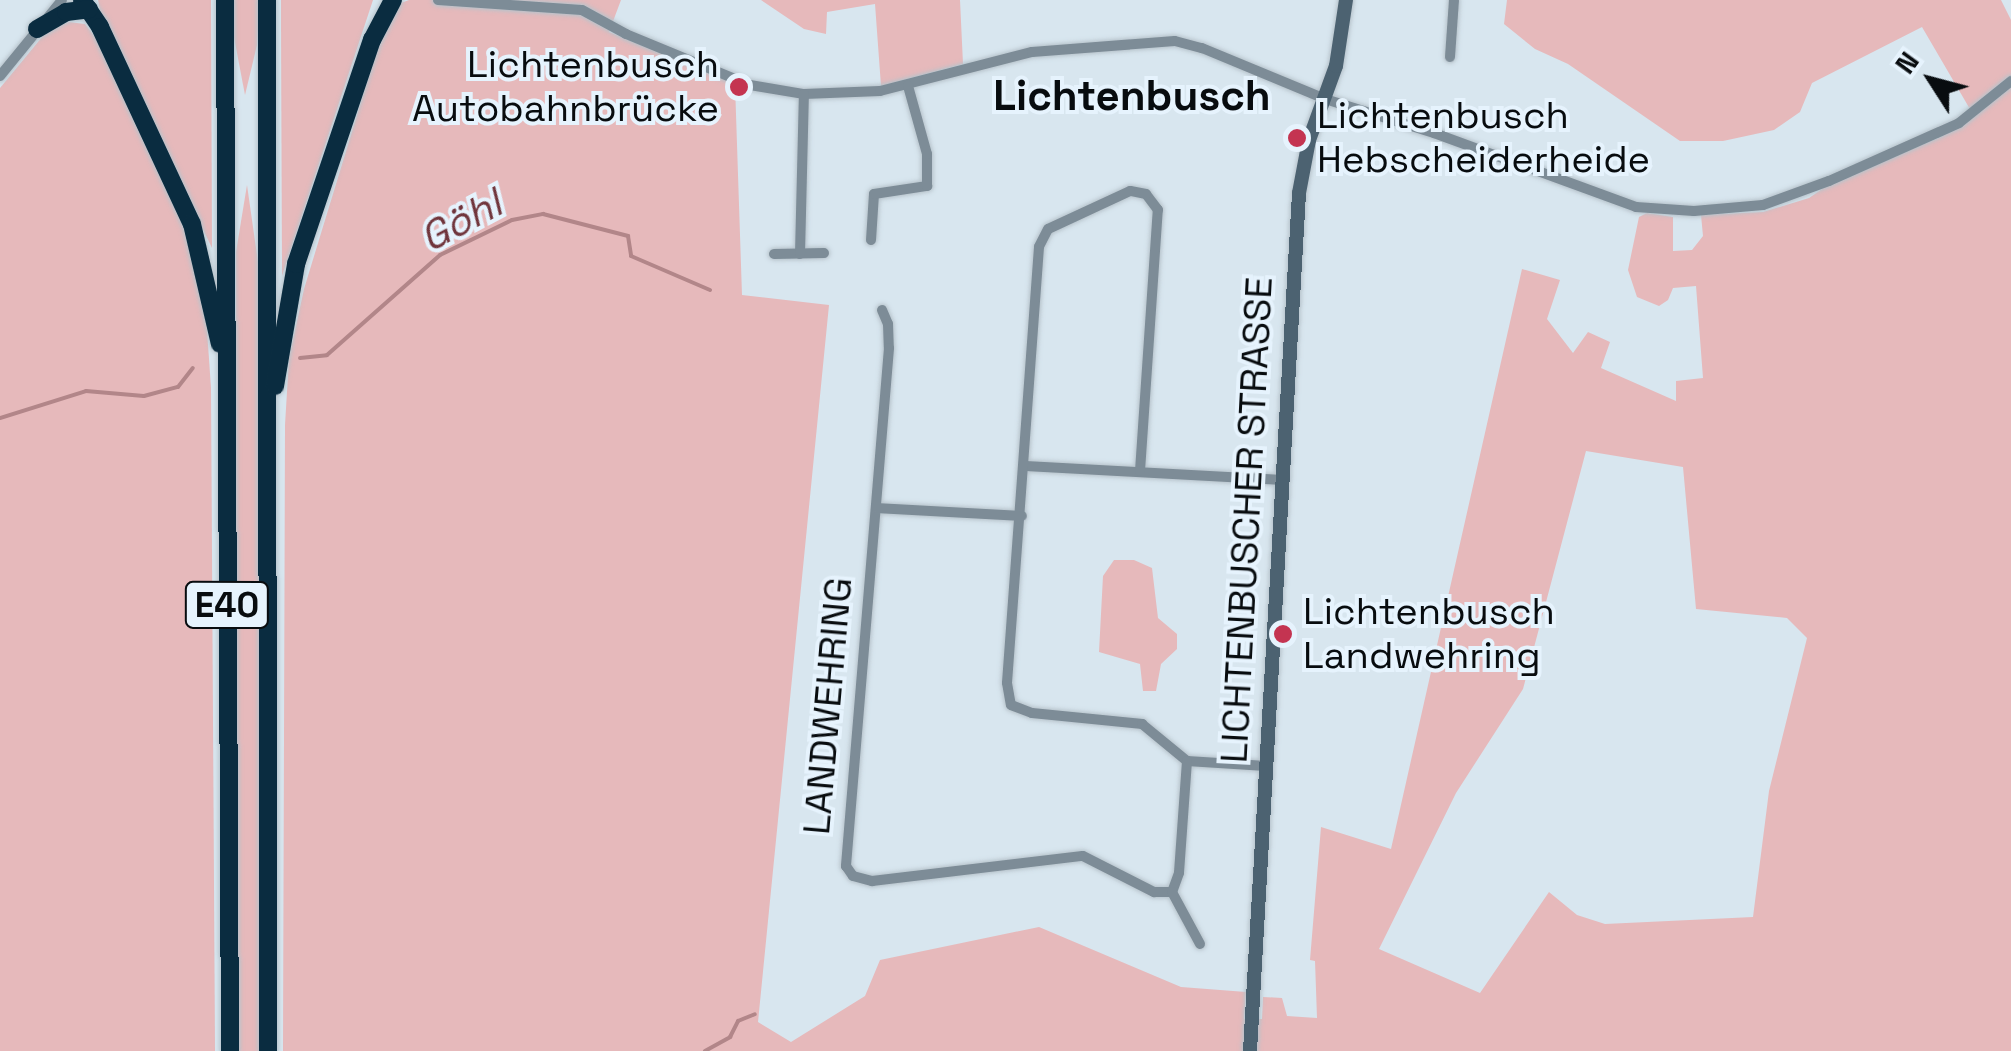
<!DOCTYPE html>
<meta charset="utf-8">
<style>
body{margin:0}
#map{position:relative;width:2011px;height:1051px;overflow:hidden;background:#d8e6ef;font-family:"Space Grotesk",sans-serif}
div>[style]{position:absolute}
.green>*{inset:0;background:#e6b9bb}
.stream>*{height:4px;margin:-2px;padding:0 2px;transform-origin:2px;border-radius:2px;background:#b28689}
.roads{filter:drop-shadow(0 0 2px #b7c3cb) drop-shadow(0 0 2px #b7c3cb)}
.street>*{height:10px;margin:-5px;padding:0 5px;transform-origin:5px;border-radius:5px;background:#7d8c97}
.secondary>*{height:14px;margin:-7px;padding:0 7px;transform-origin:7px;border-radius:7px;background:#4c6271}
.highway>*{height:18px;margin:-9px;padding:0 9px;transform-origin:9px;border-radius:9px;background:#0a2c40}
.dots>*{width:28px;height:28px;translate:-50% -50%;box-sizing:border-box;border:5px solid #e6f3fd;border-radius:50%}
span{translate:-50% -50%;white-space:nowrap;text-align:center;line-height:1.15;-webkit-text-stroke:8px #e6f3fd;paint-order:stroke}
.shield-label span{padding:2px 8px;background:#e6f3fd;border:2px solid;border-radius:8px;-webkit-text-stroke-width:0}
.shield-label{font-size:35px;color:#080c0f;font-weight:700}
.poi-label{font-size:38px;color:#080c0f}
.right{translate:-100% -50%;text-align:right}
.left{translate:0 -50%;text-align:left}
.street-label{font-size:38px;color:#080c0f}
.water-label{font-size:40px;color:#70353c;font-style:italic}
.quarter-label{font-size:42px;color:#080c0f;font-weight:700}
.north{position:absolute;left:1881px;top:30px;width:100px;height:100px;-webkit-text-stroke:8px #e6f3fd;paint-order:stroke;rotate:306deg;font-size:28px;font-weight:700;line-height:40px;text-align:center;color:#080c0f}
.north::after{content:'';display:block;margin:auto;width:35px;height:45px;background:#080c0f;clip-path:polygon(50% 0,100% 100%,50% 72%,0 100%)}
</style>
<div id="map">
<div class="green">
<i style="clip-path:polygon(98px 0,211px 0,212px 248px,103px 24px)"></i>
<i style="clip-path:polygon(233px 0,260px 0,257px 45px,245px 95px,233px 32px)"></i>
<i style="clip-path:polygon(281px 0,373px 0,282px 276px,281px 23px)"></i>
<i style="clip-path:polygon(evenodd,409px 0,621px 0,609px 32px,735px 84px,742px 295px,829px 305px,758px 1022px,791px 1042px,865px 996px,880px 960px,1039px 927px,1181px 987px,1246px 992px,1244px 1019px,1262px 1019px,1263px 997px,1282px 998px,1287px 1016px,1317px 1018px,1315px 961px,1310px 960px,1321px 827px,1391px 849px,1522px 269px,1560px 280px,1547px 319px,1573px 353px,1588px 332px,1610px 342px,1601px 368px,1676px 401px,1676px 381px,1703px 378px,1696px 286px,1673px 288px,1668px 300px,1659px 306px,1637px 297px,1628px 270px,1639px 217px,1647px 213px,1673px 217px,1673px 251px,1692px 250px,1703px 236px,1701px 215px,1763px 212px,1809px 198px,1831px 183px,1941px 137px,1974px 116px,1922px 27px,1812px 83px,1800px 112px,1774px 130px,1723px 141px,1680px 141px,1568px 64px,1535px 49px,1504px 24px,1507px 0,2001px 0,2011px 20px,2011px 1051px,283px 1051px,285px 425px,289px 358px,304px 289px,386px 20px,396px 5px,409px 0,1586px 451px,1683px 467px,1696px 609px,1787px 618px,1807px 638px,1769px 791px,1753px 917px,1605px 924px,1577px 915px,1549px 892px,1480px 993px,1379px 949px,1456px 793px,1523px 689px,1586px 451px)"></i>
<i style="clip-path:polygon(761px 0,960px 0,963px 64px,881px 86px,875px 4px,827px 12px,826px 34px,804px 29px)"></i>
<i style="clip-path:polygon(69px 22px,85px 24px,98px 41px,189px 237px,205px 301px,211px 388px,215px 1051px,0 1051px,0 88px,47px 31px)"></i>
<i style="clip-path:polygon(247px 185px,259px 269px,262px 1051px,236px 1051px,236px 252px)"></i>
<i style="clip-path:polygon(1114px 560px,1134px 560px,1152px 568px,1158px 618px,1177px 634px,1177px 649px,1161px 664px,1156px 691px,1143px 691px,1140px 664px,1099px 652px,1103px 576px)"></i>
</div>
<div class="stream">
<i style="left:300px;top:358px;width:27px;rotate:-6deg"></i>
<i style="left:327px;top:355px;width:151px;rotate:-41.5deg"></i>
<i style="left:440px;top:255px;width:80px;rotate:-25.9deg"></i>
<i style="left:512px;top:220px;width:32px;rotate:-11deg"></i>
<i style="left:543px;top:214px;width:88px;rotate:14.5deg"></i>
<i style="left:628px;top:236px;width:20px;rotate:81deg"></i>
<i style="left:631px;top:256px;width:86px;rotate:23.3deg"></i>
<i style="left:0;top:418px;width:90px;rotate:-17.4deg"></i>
<i style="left:86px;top:391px;width:58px;rotate:4.9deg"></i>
<i style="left:144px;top:396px;width:35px;rotate:-15deg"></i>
<i style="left:178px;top:387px;width:24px;rotate:-52deg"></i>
<i style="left:705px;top:1051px;width:29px;rotate:-29deg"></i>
<i style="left:730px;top:1037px;width:18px;rotate:-63deg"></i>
<i style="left:738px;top:1021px;width:18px;rotate:-22deg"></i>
</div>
<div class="roads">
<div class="street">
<i style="left:438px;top:0;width:144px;rotate:4deg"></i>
<i style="left:582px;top:10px;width:50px;rotate:28.6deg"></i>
<i style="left:626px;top:34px;width:134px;rotate:22.4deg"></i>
<i style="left:750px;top:85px;width:55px;rotate:9.5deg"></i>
<i style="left:804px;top:94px;width:76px;rotate:-2.3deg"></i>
<i style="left:880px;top:91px;width:157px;rotate:-14.4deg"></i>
<i style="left:1032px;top:52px;width:143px;rotate:-4.4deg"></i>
<i style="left:1175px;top:41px;width:28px;rotate:15deg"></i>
<i style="left:1202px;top:48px;width:133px;rotate:22.5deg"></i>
<i style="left:1325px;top:99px;width:114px;rotate:17.3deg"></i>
<i style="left:1434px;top:133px;width:215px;rotate:20.1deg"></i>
<i style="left:1636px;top:207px;width:58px;rotate:3.9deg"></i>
<i style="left:1694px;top:211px;width:69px;rotate:-5deg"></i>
<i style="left:1763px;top:205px;width:70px;rotate:-20deg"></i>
<i style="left:1829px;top:181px;width:142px;rotate:-24deg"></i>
<i style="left:1959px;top:123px;width:67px;rotate:-38.9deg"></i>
<i style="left:1450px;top:57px;width:57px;rotate:-86deg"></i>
<i style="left:0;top:76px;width:98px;rotate:-50.8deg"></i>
<i style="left:871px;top:240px;width:46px;rotate:-86.3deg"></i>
<i style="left:874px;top:194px;width:54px;rotate:-8.6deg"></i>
<i style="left:927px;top:186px;width:32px;rotate:-90deg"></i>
<i style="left:927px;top:154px;width:71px;rotate:-105.6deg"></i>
<i style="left:774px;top:254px;width:50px;rotate:-1.1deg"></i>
<i style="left:800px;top:254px;width:160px;rotate:-88.6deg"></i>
<i style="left:882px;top:310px;width:15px;rotate:67deg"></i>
<i style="left:888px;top:324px;width:24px;rotate:88deg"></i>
<i style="left:889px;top:348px;width:520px;rotate:94.75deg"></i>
<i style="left:846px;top:866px;width:12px;rotate:55deg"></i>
<i style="left:853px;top:876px;width:20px;rotate:15deg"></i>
<i style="left:872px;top:881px;width:212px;rotate:-6.8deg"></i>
<i style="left:1083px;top:856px;width:80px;rotate:26.9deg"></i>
<i style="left:1154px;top:892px;width:18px"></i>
<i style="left:1026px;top:466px;width:257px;rotate:3.1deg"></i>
<i style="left:1140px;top:471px;width:262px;rotate:-86.1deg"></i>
<i style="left:1158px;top:210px;width:20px;rotate:-127deg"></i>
<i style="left:1146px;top:194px;width:16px;rotate:-169deg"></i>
<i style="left:1130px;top:191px;width:90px;rotate:155.1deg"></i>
<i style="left:1048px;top:229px;width:20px;rotate:117deg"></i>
<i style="left:1039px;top:247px;width:437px;rotate:94.2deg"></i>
<i style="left:1007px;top:683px;width:22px;rotate:80deg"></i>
<i style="left:1011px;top:705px;width:22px;rotate:21deg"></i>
<i style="left:1032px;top:713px;width:111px;rotate:5.7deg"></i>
<i style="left:1142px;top:724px;width:58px;rotate:39.4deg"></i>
<i style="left:1187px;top:761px;width:79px;rotate:3.6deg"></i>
<i style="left:876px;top:508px;width:146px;rotate:3.1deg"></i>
<i style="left:1187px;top:761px;width:112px;rotate:94.1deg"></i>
<i style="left:1179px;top:873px;width:20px;rotate:110deg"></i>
<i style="left:1172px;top:892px;width:59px;rotate:61.7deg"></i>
</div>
<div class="secondary">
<i style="left:1250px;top:1051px;width:859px;rotate:-86.73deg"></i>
<i style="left:1299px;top:193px;width:54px;rotate:-79.3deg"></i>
<i style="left:1309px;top:140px;width:79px;rotate:-70deg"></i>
<i style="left:1336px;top:66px;width:67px;rotate:-81.4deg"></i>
</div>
<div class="highway">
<i style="left:82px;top:0;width:32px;rotate:56deg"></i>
<i style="left:100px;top:27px;width:217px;rotate:65deg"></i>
<i style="left:192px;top:224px;width:123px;rotate:76.9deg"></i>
<i style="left:225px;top:0;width:1051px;rotate:89.73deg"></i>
<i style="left:267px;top:0;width:1051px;rotate:89.95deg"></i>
<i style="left:37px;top:29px;width:34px;rotate:-30deg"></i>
<i style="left:66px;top:12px;width:23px;rotate:-7deg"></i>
<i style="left:275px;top:386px;width:124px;rotate:-80.2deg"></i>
<i style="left:296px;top:264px;width:237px;rotate:-71.3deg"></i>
<i style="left:372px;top:40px;width:45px;rotate:-62.3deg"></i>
</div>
</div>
<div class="dots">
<i style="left:739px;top:87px;background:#c43451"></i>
<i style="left:1297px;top:138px;background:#c43451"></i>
<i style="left:1283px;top:634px;background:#c43451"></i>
</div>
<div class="shield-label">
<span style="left:227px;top:605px">E40</span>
</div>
<div class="poi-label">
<span class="right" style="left:719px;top:87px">Lichtenbusch<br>Autobahnbrücke</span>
<span class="left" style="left:1317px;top:138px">Lichtenbusch<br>Hebscheiderheide</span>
<span class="left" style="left:1303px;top:634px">Lichtenbusch<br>Landwehring</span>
</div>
<div class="street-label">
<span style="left:1247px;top:520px;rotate:-87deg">LICHTENBUSCHER STRASSE</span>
<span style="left:828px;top:706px;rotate:-85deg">LANDWEHRING</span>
</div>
<div class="water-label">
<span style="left:461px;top:221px;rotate:-28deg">Göhl</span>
</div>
<div class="quarter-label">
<span style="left:1132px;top:96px">Lichtenbusch</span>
</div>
<div class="north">N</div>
</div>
